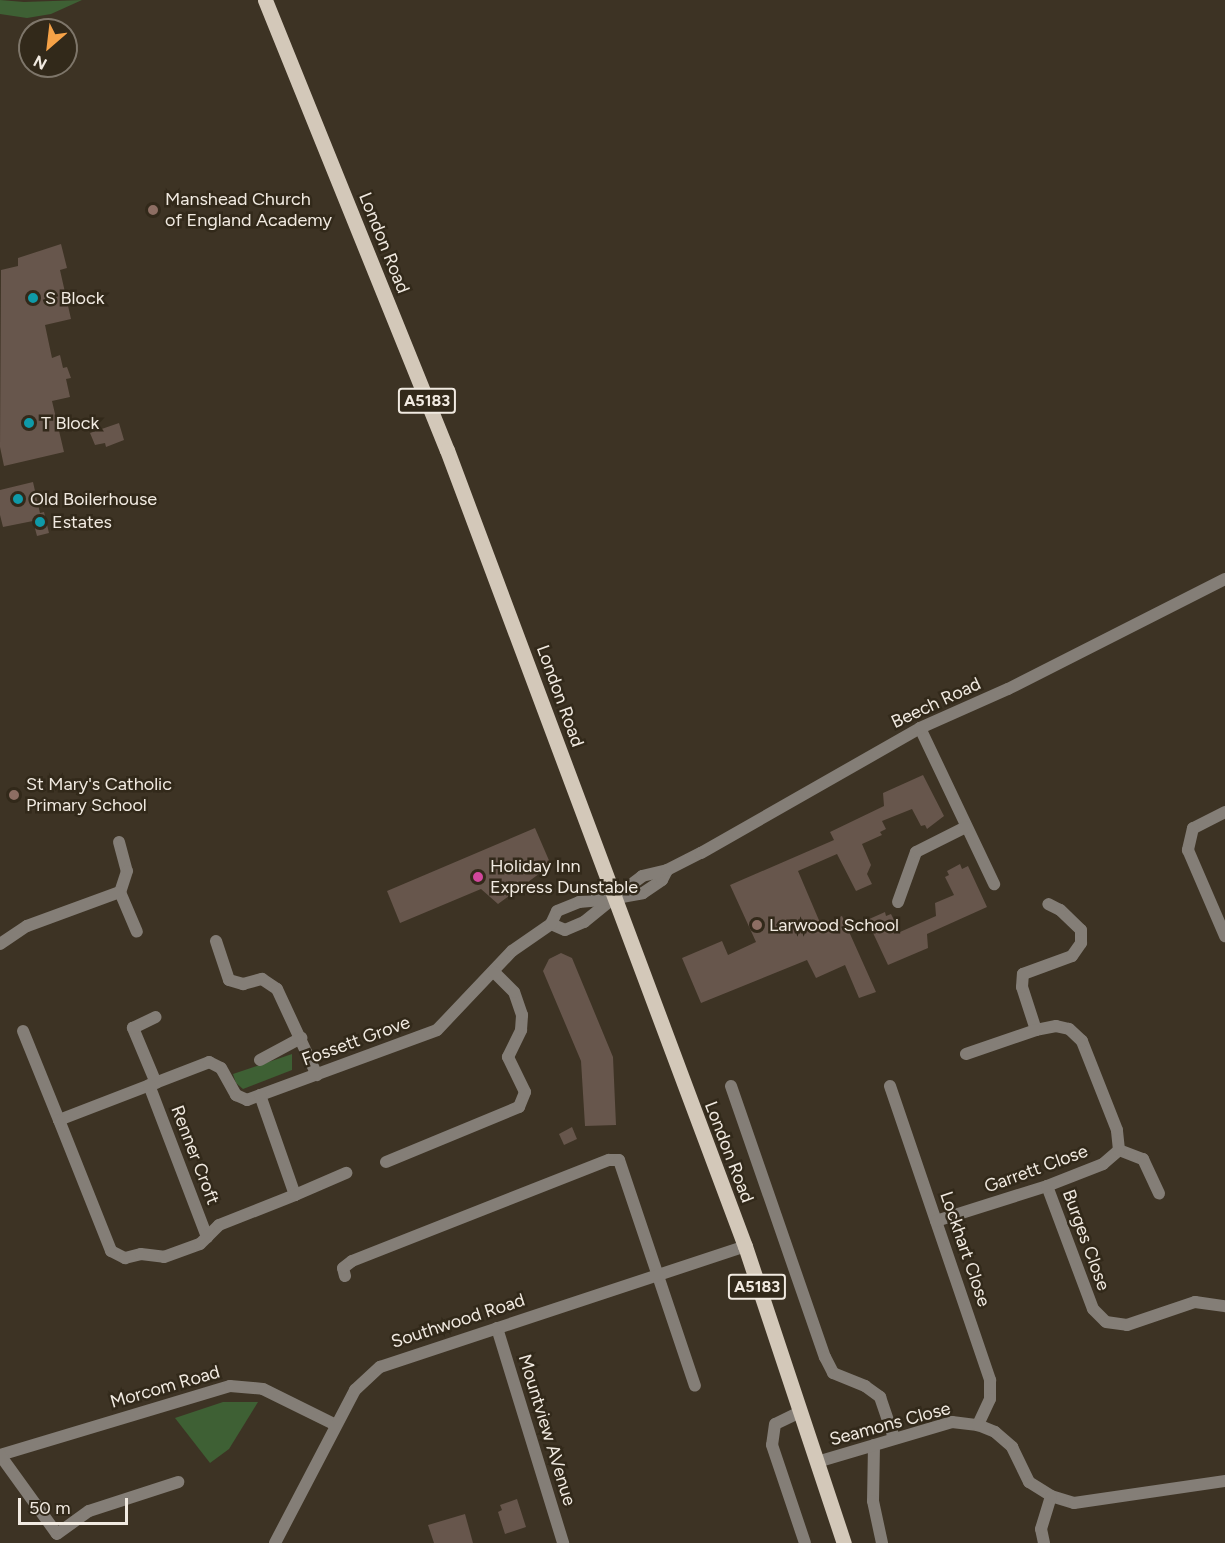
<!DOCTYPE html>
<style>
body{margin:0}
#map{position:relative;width:1225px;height:1543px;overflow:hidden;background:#3d3324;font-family:Figtree,sans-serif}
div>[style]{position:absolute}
.green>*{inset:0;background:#3e6034}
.building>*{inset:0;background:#67564c}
.minor>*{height:12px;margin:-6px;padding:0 6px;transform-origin:6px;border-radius:6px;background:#847e77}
.tertiary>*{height:12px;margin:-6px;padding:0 6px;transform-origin:6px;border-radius:6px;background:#847e77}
.primary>*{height:15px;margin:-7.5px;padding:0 7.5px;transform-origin:7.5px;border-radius:7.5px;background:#d3c8b9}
.dots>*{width:16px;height:16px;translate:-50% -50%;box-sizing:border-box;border:3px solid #32291a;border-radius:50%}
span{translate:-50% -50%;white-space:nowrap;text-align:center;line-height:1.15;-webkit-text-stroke:5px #32291a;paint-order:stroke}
.shield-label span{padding:2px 4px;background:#32291a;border:2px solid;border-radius:4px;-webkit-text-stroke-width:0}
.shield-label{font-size:16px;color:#f1eae1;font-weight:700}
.poi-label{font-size:18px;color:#f1eae1}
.left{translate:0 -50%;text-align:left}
.street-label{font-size:18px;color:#f1eae1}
.north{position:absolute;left:18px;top:18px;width:60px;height:60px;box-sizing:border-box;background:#32291a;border:2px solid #7e766a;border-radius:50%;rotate:208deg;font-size:16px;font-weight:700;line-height:24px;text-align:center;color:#f1eae1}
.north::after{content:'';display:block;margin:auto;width:21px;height:27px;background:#f6a247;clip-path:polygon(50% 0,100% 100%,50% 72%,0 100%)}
.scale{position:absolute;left:18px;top:1498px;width:110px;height:27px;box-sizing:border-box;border:3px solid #f1eae1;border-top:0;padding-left:8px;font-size:18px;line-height:21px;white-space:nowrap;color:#f1eae1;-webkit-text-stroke:4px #32291a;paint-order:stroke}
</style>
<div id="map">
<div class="green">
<i style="clip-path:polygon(0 0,24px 2px,82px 0,51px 14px,27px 18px,0 14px)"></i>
<i style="clip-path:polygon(292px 1054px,292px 1070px,243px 1089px,236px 1083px,233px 1074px)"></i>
<i style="clip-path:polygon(223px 1402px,258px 1402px,229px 1449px,210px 1463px,175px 1418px)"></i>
</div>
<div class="building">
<i style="clip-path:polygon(61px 244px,67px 268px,60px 270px,71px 319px,45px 325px,52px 358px,60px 355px,63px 368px,67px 367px,71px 378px,66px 379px,70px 397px,52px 401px,64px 452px,4px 466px,0 447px,1px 270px,18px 266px,18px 258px)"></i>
<i style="clip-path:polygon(119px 423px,124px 440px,106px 447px,105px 443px,95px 445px,90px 433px)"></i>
<i style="clip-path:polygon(33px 482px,40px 513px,44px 512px,49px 533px,37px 536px,33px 521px,3px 527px,0 515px,0 490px)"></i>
<i style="clip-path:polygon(923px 775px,944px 816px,927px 829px,925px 825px,921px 826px,912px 809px,882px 821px,886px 829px,880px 832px,882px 835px,862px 844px,871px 865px,867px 874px,872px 884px,856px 891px,837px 854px,798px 871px,821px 925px,842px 916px,876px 992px,859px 998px,845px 965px,816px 978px,807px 960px,701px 1003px,682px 958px,722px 941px,728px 955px,756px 942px,730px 885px,834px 840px,830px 832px,884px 806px,883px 793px)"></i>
<i style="clip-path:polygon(535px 828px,551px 865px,498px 904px,481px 889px,400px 923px,387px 891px)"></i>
<i style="clip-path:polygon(960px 864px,962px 869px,968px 866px,987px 907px,927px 934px,928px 948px,888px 965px,867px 920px,885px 912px,886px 916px,891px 914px,900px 932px,936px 916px,935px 903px,954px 895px,945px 877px,949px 875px,947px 871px)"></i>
<i style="clip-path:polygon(561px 953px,572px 958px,613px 1057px,616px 1125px,585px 1126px,581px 1061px,543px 971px,549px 959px)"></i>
<i style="clip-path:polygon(572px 1127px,577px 1139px,564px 1145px,559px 1134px)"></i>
<i style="clip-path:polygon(517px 1499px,526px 1527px,505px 1534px,498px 1512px,502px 1510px,500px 1505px)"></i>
<i style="clip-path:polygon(465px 1514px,473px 1543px,434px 1543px,428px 1525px)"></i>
</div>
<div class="minor">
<i style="left:920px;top:728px;width:173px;rotate:64.6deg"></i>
<i style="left:1225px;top:812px;width:36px;rotate:153deg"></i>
<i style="left:1193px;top:828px;width:23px;rotate:103deg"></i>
<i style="left:1188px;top:850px;width:94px;rotate:66.7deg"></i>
<i style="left:119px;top:842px;width:30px;rotate:75deg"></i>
<i style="left:127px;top:871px;width:22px;rotate:108deg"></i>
<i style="left:120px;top:892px;width:43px;rotate:67deg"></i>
<i style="left:898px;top:902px;width:53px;rotate:-70.2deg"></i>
<i style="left:916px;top:852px;width:56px;rotate:-26.6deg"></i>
<i style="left:551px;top:924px;width:15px;rotate:23deg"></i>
<i style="left:565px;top:930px;width:21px;rotate:-23deg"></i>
<i style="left:584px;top:922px;width:36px;rotate:-39deg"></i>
<i style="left:216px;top:941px;width:41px;rotate:71.6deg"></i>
<i style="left:229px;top:980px;width:15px;rotate:16deg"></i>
<i style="left:243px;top:984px;width:20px;rotate:-15deg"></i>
<i style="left:262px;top:979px;width:18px;rotate:34deg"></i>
<i style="left:277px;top:989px;width:95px;rotate:65.1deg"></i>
<i style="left:0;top:944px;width:32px;rotate:-34deg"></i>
<i style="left:27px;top:926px;width:99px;rotate:-20.1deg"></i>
<i style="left:1036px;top:1030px;width:45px;rotate:-108deg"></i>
<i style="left:1022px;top:987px;width:13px;rotate:-86deg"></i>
<i style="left:1023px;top:974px;width:52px;rotate:-20.2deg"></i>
<i style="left:1072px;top:956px;width:16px;rotate:-55deg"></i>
<i style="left:1081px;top:943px;width:13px;rotate:-90deg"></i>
<i style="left:1081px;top:930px;width:29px;rotate:-136deg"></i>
<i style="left:1060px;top:910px;width:13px;rotate:-153deg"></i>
<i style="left:23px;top:1031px;width:96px;rotate:68deg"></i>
<i style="left:59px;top:1120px;width:161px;rotate:-21.1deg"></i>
<i style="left:209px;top:1062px;width:13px;rotate:27deg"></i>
<i style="left:221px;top:1068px;width:31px;rotate:61deg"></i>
<i style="left:236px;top:1095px;width:12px;rotate:24deg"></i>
<i style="left:247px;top:1100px;width:202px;rotate:-20.2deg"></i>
<i style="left:437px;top:1030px;width:109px;rotate:-46.5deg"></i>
<i style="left:512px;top:951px;width:47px;rotate:-34.7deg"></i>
<i style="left:551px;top:924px;width:14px;rotate:-65deg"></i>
<i style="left:557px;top:911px;width:24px;rotate:-22deg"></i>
<i style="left:579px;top:902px;width:33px;rotate:-5deg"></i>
<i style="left:260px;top:1060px;width:47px;rotate:-28.2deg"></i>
<i style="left:156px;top:1083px;width:60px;rotate:-112.7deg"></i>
<i style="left:133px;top:1028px;width:25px;rotate:-26deg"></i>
<i style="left:149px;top:1085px;width:163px;rotate:69.1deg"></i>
<i style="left:731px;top:1086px;width:287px;rotate:70.9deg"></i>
<i style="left:825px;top:1357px;width:18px;rotate:63deg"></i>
<i style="left:833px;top:1373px;width:35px;rotate:22deg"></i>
<i style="left:865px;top:1386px;width:19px;rotate:36deg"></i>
<i style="left:880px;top:1397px;width:43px;rotate:71.1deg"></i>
<i style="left:890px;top:1086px;width:311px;rotate:71.2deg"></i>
<i style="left:990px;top:1380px;width:19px;rotate:90deg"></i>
<i style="left:990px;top:1399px;width:29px;rotate:115deg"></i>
<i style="left:59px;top:1120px;width:141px;rotate:68.3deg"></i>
<i style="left:111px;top:1251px;width:16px;rotate:27deg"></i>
<i style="left:125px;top:1258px;width:16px;rotate:-14deg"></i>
<i style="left:141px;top:1254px;width:23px;rotate:7deg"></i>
<i style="left:164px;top:1257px;width:38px;rotate:-20deg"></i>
<i style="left:200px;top:1244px;width:27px;rotate:-45deg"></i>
<i style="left:219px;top:1225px;width:82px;rotate:-21.5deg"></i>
<i style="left:295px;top:1195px;width:106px;rotate:-109.3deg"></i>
<i style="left:1119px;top:1150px;width:26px;rotate:21deg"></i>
<i style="left:1143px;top:1159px;width:38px;rotate:65deg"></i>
<i style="left:386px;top:1162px;width:144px;rotate:-22.5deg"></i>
<i style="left:519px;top:1107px;width:16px;rotate:-68deg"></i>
<i style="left:525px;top:1092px;width:39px;rotate:-116deg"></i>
<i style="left:508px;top:1057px;width:30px;rotate:-64deg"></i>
<i style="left:521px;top:1030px;width:15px;rotate:-86deg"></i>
<i style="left:522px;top:1015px;width:24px;rotate:-109deg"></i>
<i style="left:514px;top:992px;width:28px;rotate:-135deg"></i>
<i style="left:1047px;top:1186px;width:131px;rotate:69.5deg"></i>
<i style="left:1093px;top:1309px;width:18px;rotate:45deg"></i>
<i style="left:1106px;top:1322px;width:21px;rotate:8deg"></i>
<i style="left:1127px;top:1325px;width:72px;rotate:-18.7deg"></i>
<i style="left:1195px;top:1302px;width:30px;rotate:8deg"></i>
<i style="left:295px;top:1195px;width:56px;rotate:-23.3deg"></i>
<i style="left:936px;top:1221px;width:116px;rotate:-17.5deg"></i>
<i style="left:1047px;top:1186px;width:60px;rotate:-21.4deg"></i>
<i style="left:1103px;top:1164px;width:21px;rotate:-41deg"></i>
<i style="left:1119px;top:1150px;width:20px;rotate:-96deg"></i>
<i style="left:1117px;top:1130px;width:96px;rotate:-111.5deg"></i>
<i style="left:1082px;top:1041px;width:18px;rotate:-137deg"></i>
<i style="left:1069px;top:1029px;width:13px;rotate:-167deg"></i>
<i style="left:1056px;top:1026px;width:20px;rotate:169deg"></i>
<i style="left:1036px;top:1030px;width:74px;rotate:161.1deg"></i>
<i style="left:345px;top:1276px;width:8px;rotate:-104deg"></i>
<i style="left:343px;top:1268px;width:11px;rotate:-38deg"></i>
<i style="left:352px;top:1261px;width:276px;rotate:-21.5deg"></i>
<i style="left:609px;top:1160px;width:10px"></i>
<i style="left:619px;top:1160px;width:238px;rotate:71.4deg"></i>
<i style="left:497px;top:1328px;width:225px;rotate:72.9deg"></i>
<i style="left:798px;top:1413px;width:25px;rotate:154deg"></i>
<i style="left:775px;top:1424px;width:21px;rotate:98deg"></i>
<i style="left:772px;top:1445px;width:103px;rotate:71.4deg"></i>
<i style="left:874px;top:1445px;width:56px;rotate:91deg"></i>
<i style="left:873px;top:1501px;width:43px;rotate:77.9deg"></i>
<i style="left:0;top:1455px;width:240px;rotate:-16.7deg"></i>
<i style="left:230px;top:1386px;width:33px;rotate:5deg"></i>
<i style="left:263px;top:1389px;width:81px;rotate:26.3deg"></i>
<i style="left:0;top:1455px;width:97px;rotate:54.2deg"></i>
<i style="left:57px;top:1534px;width:39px;rotate:-36deg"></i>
<i style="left:89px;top:1511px;width:94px;rotate:-18deg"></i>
<i style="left:817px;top:1462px;width:141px;rotate:-16.5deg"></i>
<i style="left:952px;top:1422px;width:26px;rotate:7deg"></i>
<i style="left:978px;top:1425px;width:18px;rotate:22deg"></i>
<i style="left:995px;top:1432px;width:23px;rotate:41deg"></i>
<i style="left:1012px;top:1447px;width:39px;rotate:64deg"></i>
<i style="left:1029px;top:1482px;width:26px;rotate:32deg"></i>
<i style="left:1051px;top:1496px;width:24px;rotate:17deg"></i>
<i style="left:1074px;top:1503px;width:153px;rotate:-8.3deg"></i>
<i style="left:275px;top:1543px;width:173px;rotate:-62.4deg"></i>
<i style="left:355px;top:1390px;width:34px;rotate:-43deg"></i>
<i style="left:380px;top:1367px;width:385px;rotate:-18.3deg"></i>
<i style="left:1044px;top:1543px;width:14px;rotate:-102deg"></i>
<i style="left:1041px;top:1529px;width:34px;rotate:-73deg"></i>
</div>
<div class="tertiary">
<i style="left:616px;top:898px;width:27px;rotate:-10deg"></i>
<i style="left:643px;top:893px;width:23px;rotate:-34deg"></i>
<i style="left:662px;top:880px;width:11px;rotate:-63deg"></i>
<i style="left:612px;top:899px;width:38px;rotate:-37deg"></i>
<i style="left:642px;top:876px;width:26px;rotate:-13deg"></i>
<i style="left:667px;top:870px;width:38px;rotate:-27deg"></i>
<i style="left:701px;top:853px;width:252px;rotate:-29.7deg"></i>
<i style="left:920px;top:728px;width:96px;rotate:-23.9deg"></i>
<i style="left:1008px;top:689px;width:243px;rotate:-26.9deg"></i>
</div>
<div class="primary">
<i style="left:265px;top:0;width:485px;rotate:68deg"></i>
<i style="left:447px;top:450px;width:850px;rotate:69.48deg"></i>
<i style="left:745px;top:1246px;width:313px;rotate:71.6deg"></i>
</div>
<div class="dots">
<i style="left:153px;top:210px;background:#8d6e63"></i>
<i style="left:33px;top:298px;background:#0f9aa8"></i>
<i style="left:29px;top:423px;background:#0f9aa8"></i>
<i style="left:18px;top:499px;background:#0f9aa8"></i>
<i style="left:40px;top:522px;background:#0f9aa8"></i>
<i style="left:14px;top:795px;background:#8d6e63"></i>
<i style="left:478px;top:877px;background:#d1479c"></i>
<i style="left:757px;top:925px;background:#8d6e63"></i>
</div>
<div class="shield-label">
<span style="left:427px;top:401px">A5183</span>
<span style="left:757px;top:1287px">A5183</span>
</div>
<div class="poi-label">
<span class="left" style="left:165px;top:210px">Manshead Church<br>of England Academy</span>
<span class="left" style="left:45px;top:298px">S Block</span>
<span class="left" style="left:41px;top:423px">T Block</span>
<span class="left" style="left:30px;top:499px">Old Boilerhouse</span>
<span class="left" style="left:52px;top:522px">Estates</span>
<span class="left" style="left:26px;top:795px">St Mary's Catholic<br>Primary School</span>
<span class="left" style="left:490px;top:877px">Holiday Inn<br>Express Dunstable</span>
<span class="left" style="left:769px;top:925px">Larwood School</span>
</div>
<div class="street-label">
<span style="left:384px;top:243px;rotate:68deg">London Road</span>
<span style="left:560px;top:696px;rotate:70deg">London Road</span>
<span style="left:936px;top:703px;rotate:-25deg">Beech Road</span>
<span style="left:356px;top:1041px;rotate:-20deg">Fossett Grove</span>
<span style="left:729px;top:1152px;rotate:69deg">London Road</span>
<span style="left:195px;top:1155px;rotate:69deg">Renner Croft</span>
<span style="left:1036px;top:1169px;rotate:-20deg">Garrett Close</span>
<span style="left:1086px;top:1240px;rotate:70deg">Burges Close</span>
<span style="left:965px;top:1249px;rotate:71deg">Lockhart Close</span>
<span style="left:458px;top:1321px;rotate:-18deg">Southwood Road</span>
<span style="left:165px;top:1387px;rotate:-16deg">Morcom Road</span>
<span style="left:890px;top:1424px;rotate:-15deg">Seamons Close</span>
<span style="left:547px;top:1430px;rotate:73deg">Mountview AVenue</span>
</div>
<div class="north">N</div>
<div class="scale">50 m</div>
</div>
